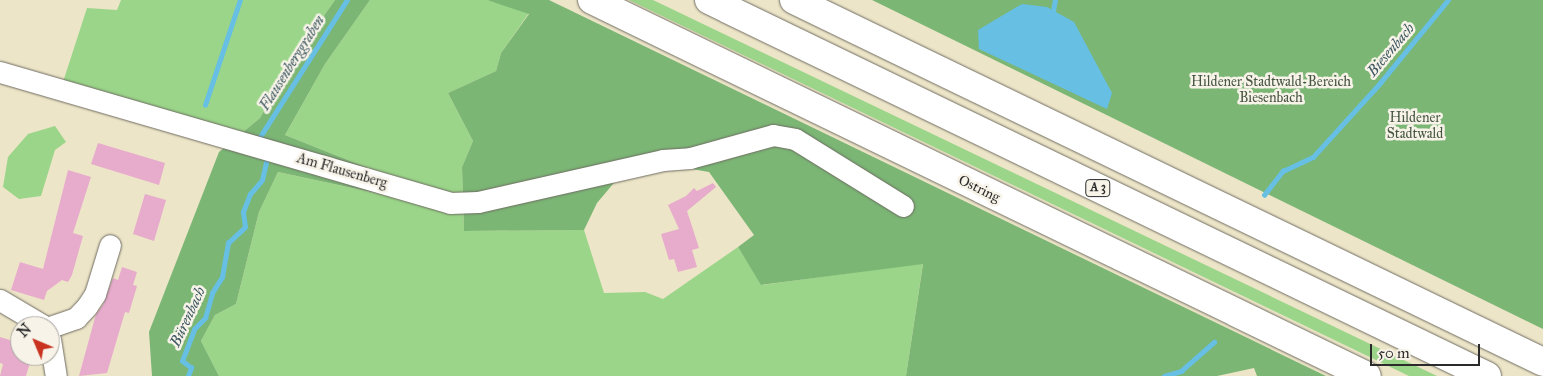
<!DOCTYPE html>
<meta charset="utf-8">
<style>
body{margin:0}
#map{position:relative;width:1543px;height:376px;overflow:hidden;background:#ede5c8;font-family:"IM FELL Great Primer",serif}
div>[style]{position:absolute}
.green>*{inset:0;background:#9ad589}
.forest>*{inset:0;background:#7bb675}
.water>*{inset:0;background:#67bfe4}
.stream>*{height:4.5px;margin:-2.25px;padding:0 2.25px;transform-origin:2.25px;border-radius:2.25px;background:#67bfe4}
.building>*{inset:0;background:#e7abcc}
.roads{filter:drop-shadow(0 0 1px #6f6c62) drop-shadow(0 0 1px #6f6c62)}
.minor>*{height:21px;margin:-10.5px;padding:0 10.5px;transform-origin:10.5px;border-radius:10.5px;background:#fff}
.major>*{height:28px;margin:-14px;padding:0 14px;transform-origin:14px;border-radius:14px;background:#fff}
.highway>*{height:28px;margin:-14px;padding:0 14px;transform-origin:14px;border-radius:14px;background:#fff}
span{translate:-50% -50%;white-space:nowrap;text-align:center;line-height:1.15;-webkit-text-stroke:5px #f7f3e8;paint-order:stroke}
.shield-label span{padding:1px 4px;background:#f7f3e8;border:1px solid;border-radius:4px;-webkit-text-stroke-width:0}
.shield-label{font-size:12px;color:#2b2b2b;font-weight:700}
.park-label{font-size:14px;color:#475642}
.street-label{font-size:14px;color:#2b2b2b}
.water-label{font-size:15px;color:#3d5762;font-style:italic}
.north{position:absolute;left:10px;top:316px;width:50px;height:50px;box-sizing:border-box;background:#f7f3e8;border:1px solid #a5a39c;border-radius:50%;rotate:315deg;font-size:14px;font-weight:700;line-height:20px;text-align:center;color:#2b2b2b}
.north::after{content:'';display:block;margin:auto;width:18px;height:22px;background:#c8321e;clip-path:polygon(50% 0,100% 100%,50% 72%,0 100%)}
.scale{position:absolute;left:1370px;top:344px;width:110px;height:22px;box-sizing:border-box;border:2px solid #2b2b2b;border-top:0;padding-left:6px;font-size:15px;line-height:18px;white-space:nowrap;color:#2b2b2b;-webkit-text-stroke:4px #f7f3e8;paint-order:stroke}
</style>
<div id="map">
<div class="green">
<i style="clip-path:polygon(121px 0,335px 0,288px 67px,260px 118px,237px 137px,63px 82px,87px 8px,117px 10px)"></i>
<i style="clip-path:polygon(370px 0,487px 0,529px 13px,501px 53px,496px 71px,448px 93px,473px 141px,462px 167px,464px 231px,584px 230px,604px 293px,645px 292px,663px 299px,738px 247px,762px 285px,923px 263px,906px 376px,219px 376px,201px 341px,215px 315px,236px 304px,259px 212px,278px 172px,416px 202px,408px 184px,285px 135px,325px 64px)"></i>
<i style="clip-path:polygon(629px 0,653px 0,1437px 376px,1409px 376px)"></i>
<i style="clip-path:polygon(55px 126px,66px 142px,55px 150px,41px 196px,19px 199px,3px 187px,8px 157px,28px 134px)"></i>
</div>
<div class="forest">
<i style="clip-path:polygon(335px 0,370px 0,325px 64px,285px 135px,408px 184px,417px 202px,278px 172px,259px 212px,236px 304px,215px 315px,201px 341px,219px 376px,152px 376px,149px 332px,219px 152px,260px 118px,288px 67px)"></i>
<i style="clip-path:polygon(487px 0,549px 0,1326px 376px,1257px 376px,1254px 368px,1217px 376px,906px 376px,923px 264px,761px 285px,738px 247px,754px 235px,709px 172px,634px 159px,597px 203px,584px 230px,464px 231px,462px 167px,473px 141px,448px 93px,496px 71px,501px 53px,529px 14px)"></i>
<i style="clip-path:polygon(872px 0,1543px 0,1543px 329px)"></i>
</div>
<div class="water">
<i style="clip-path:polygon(1022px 4px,1047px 7px,1074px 22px,1112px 93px,1107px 109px,979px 49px,978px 30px)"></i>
</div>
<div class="stream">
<i style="left:1053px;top:11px;width:11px;rotate:-80deg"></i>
<i style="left:205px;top:105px;width:111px;rotate:-71.6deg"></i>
<i style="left:258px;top:140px;width:166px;rotate:-57.6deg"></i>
<i style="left:1264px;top:195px;width:31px;rotate:-52deg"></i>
<i style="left:1283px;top:171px;width:33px;rotate:-25deg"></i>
<i style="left:1313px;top:157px;width:100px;rotate:-47.8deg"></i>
<i style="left:1380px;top:83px;width:107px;rotate:-50.7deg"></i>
<i style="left:188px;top:376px;width:9px;rotate:-69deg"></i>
<i style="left:191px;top:368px;width:11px;rotate:-142deg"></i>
<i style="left:182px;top:361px;width:34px;rotate:-69deg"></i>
<i style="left:194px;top:329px;width:16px;rotate:-45deg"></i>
<i style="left:205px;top:318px;width:26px;rotate:-74deg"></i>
<i style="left:212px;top:293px;width:19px;rotate:-58deg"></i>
<i style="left:222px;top:277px;width:35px;rotate:-80deg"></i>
<i style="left:228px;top:243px;width:23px;rotate:-43deg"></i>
<i style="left:245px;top:227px;width:15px;rotate:-98deg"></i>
<i style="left:243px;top:212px;width:19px;rotate:-69deg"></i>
<i style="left:250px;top:194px;width:18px;rotate:-49deg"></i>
<i style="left:262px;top:180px;width:22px;rotate:-77deg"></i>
<i style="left:1164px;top:376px;width:18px;rotate:-16deg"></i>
<i style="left:1181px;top:371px;width:44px;rotate:-41.3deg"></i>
</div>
<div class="building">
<i style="clip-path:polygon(98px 143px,165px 163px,159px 185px,91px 164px)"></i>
<i style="clip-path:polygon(68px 170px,91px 177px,73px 233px,83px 236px,72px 275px,68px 282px,62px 280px,47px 291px,44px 300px,11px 290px,20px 262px,43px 269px)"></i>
<i style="clip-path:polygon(713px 183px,716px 187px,687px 211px,699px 248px,692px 250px,697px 267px,678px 272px,674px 259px,669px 260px,661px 234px,679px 229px,668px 205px,686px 196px,694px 188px,697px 191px)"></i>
<i style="clip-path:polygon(145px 194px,166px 200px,154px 241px,133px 234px)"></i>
<i style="clip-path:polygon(122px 267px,137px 272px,133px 285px,137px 286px,129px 313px,125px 312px,107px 373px,79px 376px,96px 314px,103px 305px,113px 278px,118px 280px)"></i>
<i style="clip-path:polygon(0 337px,20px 343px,20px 356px,32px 356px,26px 376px,0 376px,3px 364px,0 363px)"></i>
</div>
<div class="roads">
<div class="minor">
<i style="left:0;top:72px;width:469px;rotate:16.2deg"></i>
<i style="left:450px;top:203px;width:28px;rotate:-2deg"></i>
<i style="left:478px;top:202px;width:190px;rotate:-12.8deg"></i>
<i style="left:663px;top:160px;width:27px;rotate:-4deg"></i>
<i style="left:690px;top:158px;width:86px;rotate:-15.5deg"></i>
<i style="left:773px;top:135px;width:22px;rotate:10deg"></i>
<i style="left:795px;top:139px;width:127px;rotate:31.8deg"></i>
<i style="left:0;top:300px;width:51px;rotate:30.6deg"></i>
<i style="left:50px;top:327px;width:28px;rotate:-19deg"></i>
<i style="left:76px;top:318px;width:16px;rotate:-47deg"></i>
<i style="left:87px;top:306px;width:14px;rotate:-56deg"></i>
<i style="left:95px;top:294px;width:51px;rotate:-73deg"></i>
<i style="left:50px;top:339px;width:37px;rotate:81deg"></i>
</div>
<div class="major">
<i style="left:592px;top:0;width:861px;rotate:25.88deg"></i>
</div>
<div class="highway">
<i style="left:709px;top:0;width:864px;rotate:25.79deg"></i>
<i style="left:794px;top:0;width:832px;rotate:25.79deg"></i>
</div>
</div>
<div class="shield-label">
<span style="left:1098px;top:188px">A 3</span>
</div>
<div class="park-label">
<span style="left:1271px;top:90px">Hildener Stadtwald-Bereich<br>Biesenbach</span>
<span style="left:1415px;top:126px">Hildener<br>Stadtwald</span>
</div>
<div class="street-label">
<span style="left:342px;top:171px;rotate:16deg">Am Flausenberg</span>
<span style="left:979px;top:189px;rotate:26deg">Ostring</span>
</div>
<div class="water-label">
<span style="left:1391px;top:50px;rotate:-50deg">Biesenbach</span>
<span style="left:292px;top:63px;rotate:-58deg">Flausenberggraben</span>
<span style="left:188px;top:317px;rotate:-65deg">Bürenbach</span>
</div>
<div class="north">N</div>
<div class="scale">50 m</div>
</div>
